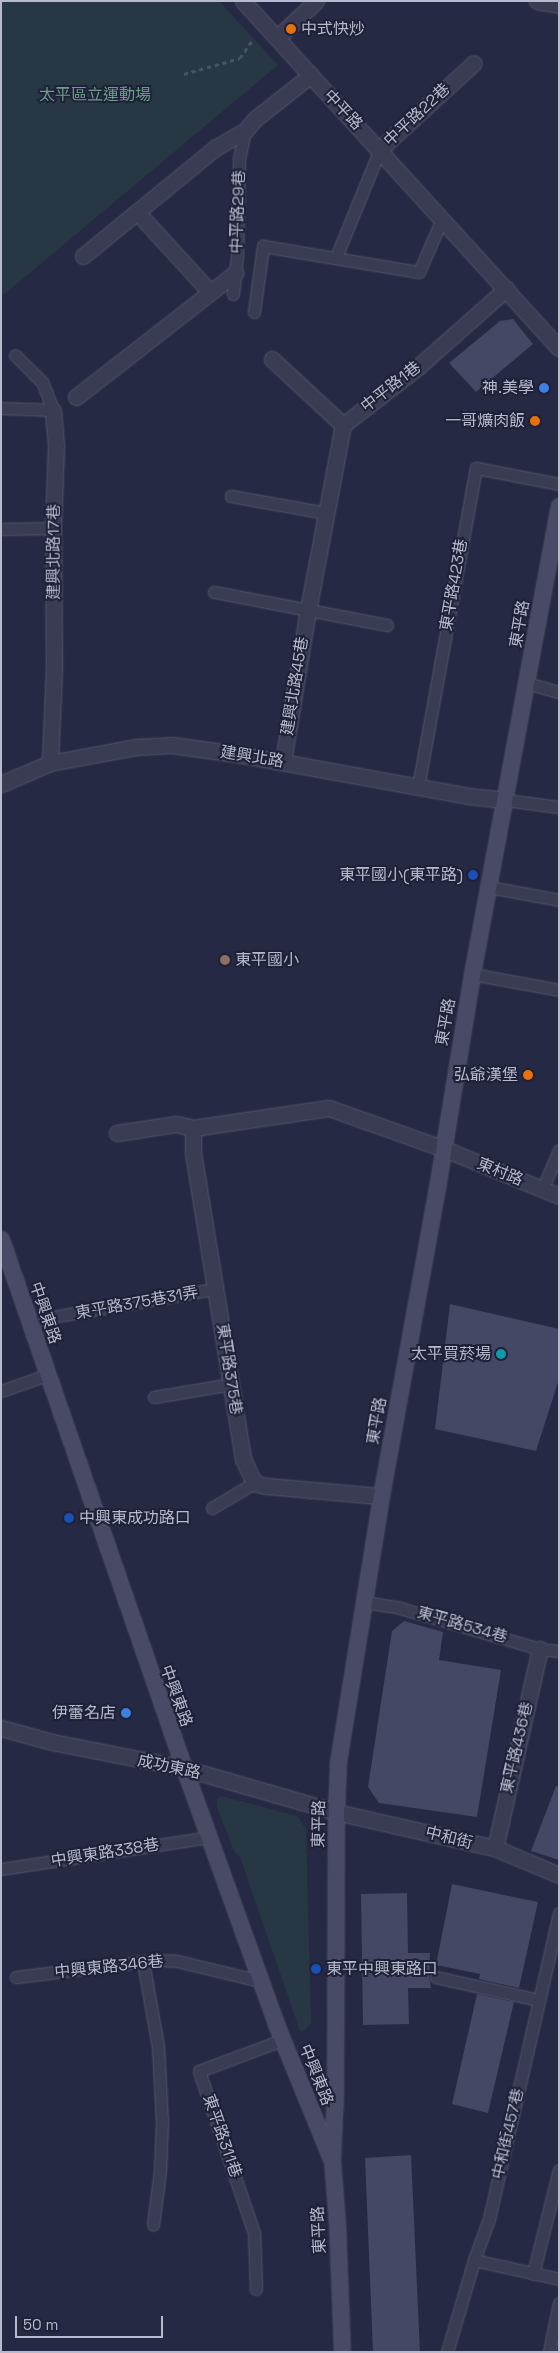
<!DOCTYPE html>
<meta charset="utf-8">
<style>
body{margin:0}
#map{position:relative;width:560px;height:2353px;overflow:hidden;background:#252943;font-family:"Space Grotesk","Noto Sans TC",sans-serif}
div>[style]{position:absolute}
.green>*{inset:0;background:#273844}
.building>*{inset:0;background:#444865}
.path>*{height:3px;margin-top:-1.5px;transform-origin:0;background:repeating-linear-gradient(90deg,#465560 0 4px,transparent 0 8px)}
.roads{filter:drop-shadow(0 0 1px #55576d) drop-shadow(0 0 1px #55576d)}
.lane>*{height:11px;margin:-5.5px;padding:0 5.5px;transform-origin:5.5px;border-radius:5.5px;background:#3a3c53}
.street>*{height:15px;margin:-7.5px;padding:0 7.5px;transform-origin:7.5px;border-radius:7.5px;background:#3a3c53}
.secondary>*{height:15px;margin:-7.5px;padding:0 7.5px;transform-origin:7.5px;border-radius:7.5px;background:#484a66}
.dots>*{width:14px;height:14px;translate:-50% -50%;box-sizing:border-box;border:2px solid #1e2138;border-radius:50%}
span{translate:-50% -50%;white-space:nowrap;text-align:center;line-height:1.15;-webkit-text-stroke:4px #1e2138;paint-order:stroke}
.poi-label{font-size:16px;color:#b7b9cc}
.left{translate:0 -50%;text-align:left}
.right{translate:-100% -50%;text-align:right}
.park-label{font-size:16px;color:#6d9e87}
.street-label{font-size:16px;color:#b7b9cc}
.frame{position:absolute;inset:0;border:2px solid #b7b9cc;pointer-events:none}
.scale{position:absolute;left:15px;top:2316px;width:148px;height:22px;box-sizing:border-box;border:2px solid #b7b9cc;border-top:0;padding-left:6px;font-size:15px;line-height:18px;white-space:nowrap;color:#b7b9cc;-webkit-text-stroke:4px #1e2138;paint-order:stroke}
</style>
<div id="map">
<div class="green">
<i style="clip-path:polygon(1px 1px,219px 1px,278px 65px,1px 297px)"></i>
<i style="clip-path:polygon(221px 1796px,297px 1816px,306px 1829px,311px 2023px,303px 2032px,300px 2031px,240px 1857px,234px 1851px,217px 1807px,217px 1799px)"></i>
</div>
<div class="building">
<i style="clip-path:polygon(513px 319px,533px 344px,476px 392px,449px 363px,500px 321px)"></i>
<i style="clip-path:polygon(450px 1304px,559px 1329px,559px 1379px,536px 1451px,435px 1429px)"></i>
<i style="clip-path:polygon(404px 1621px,443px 1632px,439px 1660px,501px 1670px,477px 1817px,379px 1803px,368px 1787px,392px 1631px)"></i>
<i style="clip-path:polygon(556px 1786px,559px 1787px,559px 1860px,531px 1851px)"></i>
<i style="clip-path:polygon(452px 1884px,538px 1902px,519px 1988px,479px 1979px,480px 1974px,436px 1965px)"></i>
<i style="clip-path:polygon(407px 1893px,408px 1953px,430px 1953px,429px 1976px,431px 1988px,408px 1988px,409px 2024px,363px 2025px,361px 1894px)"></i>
<i style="clip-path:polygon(477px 1994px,514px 2002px,488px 2113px,452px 2104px)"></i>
<i style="clip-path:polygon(411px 2155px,420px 2352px,373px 2352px,365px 2158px)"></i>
</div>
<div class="path">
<i style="left:184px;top:74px;width:58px;rotate:-15.9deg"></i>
<i style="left:240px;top:58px;width:24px;rotate:-55deg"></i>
</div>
<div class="roads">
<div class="lane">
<i style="left:336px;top:257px;width:117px;rotate:-67.8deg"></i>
<i style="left:233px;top:294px;width:38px;rotate:-84deg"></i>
<i style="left:237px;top:256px;width:97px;rotate:-88.8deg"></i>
<i style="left:239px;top:159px;width:29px;rotate:-78deg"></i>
<i style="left:254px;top:312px;width:67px;rotate:-82.2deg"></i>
<i style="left:263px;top:246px;width:158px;rotate:9.5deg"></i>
<i style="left:419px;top:272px;width:58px;rotate:-66.5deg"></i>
<i style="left:1px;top:408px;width:52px;rotate:2.2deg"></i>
<i style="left:53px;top:410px;width:30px;rotate:-111deg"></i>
<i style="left:42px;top:382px;width:38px;rotate:-135deg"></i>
<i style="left:231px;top:496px;width:97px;rotate:10.1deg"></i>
<i style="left:1px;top:529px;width:52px;rotate:-1.1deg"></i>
<i style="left:214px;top:592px;width:176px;rotate:10.8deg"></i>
<i style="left:527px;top:683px;width:33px;rotate:16deg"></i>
<i style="left:418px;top:787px;width:324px;rotate:-79.7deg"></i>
<i style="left:476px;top:468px;width:85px;rotate:10.9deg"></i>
<i style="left:505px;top:800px;width:54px;rotate:7.4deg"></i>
<i style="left:489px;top:887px;width:71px;rotate:10.5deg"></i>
<i style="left:472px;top:974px;width:88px;rotate:10.4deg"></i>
<i style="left:542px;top:1190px;width:43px;rotate:-67deg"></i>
<i style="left:29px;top:1321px;width:189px;rotate:-9.8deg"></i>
<i style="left:1px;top:1391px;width:49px;rotate:-19.2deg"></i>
<i style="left:154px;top:1397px;width:79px;rotate:-9.5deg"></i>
<i style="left:212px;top:1508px;width:49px;rotate:-30.8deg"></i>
<i style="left:364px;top:1602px;width:36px;rotate:9deg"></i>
<i style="left:400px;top:1608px;width:146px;rotate:16.3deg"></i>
<i style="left:540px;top:1649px;width:19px;rotate:6deg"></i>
<i style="left:1px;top:1869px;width:210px;rotate:-8.7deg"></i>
<i style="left:143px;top:1962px;width:85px;rotate:79.9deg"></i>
<i style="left:158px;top:2046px;width:76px;rotate:87deg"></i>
<i style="left:162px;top:2122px;width:49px;rotate:92.3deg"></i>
<i style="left:160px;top:2171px;width:54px;rotate:97.4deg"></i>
<i style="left:16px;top:1977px;width:139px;rotate:-7deg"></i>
<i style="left:154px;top:1960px;width:23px;rotate:2deg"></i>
<i style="left:177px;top:1961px;width:85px;rotate:13.5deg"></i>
<i style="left:436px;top:1977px;width:106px;rotate:12.6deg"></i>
<i style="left:474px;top:2260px;width:87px;rotate:12.6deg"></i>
<i style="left:533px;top:2274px;width:107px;rotate:-76deg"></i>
<i style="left:256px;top:2289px;width:56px;rotate:-92deg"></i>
<i style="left:254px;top:2233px;width:171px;rotate:-108.8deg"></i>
<i style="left:199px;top:2071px;width:89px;rotate:-20.5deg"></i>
<i style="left:447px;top:2352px;width:96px;rotate:-73.6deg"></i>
<i style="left:474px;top:2260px;width:44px;rotate:-69.9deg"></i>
<i style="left:489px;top:2219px;width:314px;rotate:-77.1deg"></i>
<i style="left:549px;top:2352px;width:50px;rotate:-78.5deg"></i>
</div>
<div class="street">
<i style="left:243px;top:1px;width:469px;rotate:47.7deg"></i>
<i style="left:537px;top:1px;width:22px;rotate:10deg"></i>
<i style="left:277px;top:38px;width:54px;rotate:-43.5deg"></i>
<i style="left:380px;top:149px;width:127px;rotate:-42.5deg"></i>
<i style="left:137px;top:212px;width:108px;rotate:47.6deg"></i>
<i style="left:83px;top:256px;width:171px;rotate:-39.3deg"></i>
<i style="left:215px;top:148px;width:34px;rotate:-30deg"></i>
<i style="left:245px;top:131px;width:16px;rotate:-50deg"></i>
<i style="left:255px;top:119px;width:71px;rotate:-38.2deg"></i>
<i style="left:272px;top:359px;width:97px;rotate:42.9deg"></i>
<i style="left:76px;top:397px;width:202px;rotate:-37.9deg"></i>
<i style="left:283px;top:761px;width:153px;rotate:-80.6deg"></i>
<i style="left:308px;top:610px;width:188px;rotate:-79.3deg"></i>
<i style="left:343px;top:425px;width:95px;rotate:-37.7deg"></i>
<i style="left:418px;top:367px;width:118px;rotate:-41.6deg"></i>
<i style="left:50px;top:763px;width:96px;rotate:-87.6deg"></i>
<i style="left:54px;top:667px;width:139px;rotate:-90.4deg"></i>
<i style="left:53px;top:528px;width:83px;rotate:-87.9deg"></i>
<i style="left:56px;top:445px;width:35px;rotate:-95deg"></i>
<i style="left:1px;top:784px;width:53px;rotate:-23.2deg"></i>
<i style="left:50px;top:763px;width:87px;rotate:-10.5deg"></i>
<i style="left:136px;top:747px;width:36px;rotate:-3deg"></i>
<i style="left:172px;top:745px;width:72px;rotate:8deg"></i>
<i style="left:243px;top:755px;width:229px;rotate:10.3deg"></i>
<i style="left:468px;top:796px;width:37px;rotate:6deg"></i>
<i style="left:193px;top:1128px;width:25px;rotate:90deg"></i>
<i style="left:193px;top:1153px;width:310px;rotate:80.7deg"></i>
<i style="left:243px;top:1459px;width:26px;rotate:65deg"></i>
<i style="left:254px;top:1483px;width:12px;rotate:14deg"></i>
<i style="left:266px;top:1486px;width:115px;rotate:5deg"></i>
<i style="left:117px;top:1133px;width:60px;rotate:-8.7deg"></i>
<i style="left:176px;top:1124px;width:17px;rotate:13deg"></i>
<i style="left:193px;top:1128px;width:137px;rotate:-8.4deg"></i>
<i style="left:329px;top:1108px;width:120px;rotate:19.5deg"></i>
<i style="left:442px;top:1148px;width:126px;rotate:22.3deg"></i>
<i style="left:1px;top:1728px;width:53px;rotate:15.4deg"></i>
<i style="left:52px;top:1742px;width:135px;rotate:11.1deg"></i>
<i style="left:184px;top:1768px;width:158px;rotate:16.1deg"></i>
<i style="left:336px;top:1812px;width:163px;rotate:12.8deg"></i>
<i style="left:495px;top:1848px;width:69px;rotate:22.9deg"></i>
<i style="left:495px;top:1848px;width:204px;rotate:-77.3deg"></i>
</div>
<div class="secondary">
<i style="left:1px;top:1239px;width:560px;rotate:70.92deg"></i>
<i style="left:184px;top:1768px;width:272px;rotate:70.2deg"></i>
<i style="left:276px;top:2024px;width:143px;rotate:67.8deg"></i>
<i style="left:342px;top:2352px;width:129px;rotate:-92.2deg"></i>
<i style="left:337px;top:2223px;width:63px;rotate:-94.5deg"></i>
<i style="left:332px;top:2160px;width:66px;rotate:-87.4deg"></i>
<i style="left:335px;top:2094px;width:282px;rotate:-89.8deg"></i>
<i style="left:336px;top:1812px;width:50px;rotate:-87.7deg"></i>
<i style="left:338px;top:1762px;width:269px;rotate:-80.8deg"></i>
<i style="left:381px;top:1496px;width:313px;rotate:-79.7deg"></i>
<i style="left:437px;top:1188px;width:217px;rotate:-80.7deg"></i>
<i style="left:472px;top:974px;width:476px;rotate:-79.5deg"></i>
</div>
</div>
<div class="dots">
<i style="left:291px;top:29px;background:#e8710a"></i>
<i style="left:544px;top:388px;background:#3f7fe0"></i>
<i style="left:535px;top:421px;background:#e8710a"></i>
<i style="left:473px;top:875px;background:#1a4fb4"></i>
<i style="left:225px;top:960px;background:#8d6e63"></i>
<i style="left:528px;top:1075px;background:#e8710a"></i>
<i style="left:501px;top:1354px;background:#0f9aa8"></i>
<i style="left:69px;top:1518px;background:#1a4fb4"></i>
<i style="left:126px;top:1713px;background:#3f7fe0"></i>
<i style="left:316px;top:1969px;background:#1a4fb4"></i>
</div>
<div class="poi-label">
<span class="left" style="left:301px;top:29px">中式快炒</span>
<span class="right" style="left:534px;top:388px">神.美學</span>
<span class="right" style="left:525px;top:421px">一哥爌肉飯</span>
<span class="right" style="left:463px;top:875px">東平國小(東平路)</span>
<span class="left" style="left:235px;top:960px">東平國小</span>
<span class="right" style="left:518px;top:1075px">弘爺漢堡</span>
<span class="right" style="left:491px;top:1354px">太平買菸場</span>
<span class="left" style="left:79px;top:1518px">中興東成功路口</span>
<span class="right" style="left:116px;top:1713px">伊蕾名店</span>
<span class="left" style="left:326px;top:1969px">東平中興東路口</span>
</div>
<div class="park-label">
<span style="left:95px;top:95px">太平區立運動場</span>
</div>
<div class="street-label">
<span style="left:343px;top:110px;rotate:47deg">中平路</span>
<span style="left:417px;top:115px;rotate:-43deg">中平路22巷</span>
<span style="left:238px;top:212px;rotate:-88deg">中平路29巷</span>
<span style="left:391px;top:387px;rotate:-38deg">中平路1巷</span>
<span style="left:54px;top:552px;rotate:-90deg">建興北路17巷</span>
<span style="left:454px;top:585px;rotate:-80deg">東平路423巷</span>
<span style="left:520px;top:624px;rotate:-80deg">東平路</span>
<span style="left:295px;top:686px;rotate:-81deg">建興北路45巷</span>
<span style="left:252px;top:757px;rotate:9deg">建興北路</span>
<span style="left:446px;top:1022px;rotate:-80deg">東平路</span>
<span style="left:500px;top:1172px;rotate:22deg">東村路</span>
<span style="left:137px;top:1303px;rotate:-10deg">東平路375巷31弄</span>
<span style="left:45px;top:1313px;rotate:71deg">中興東路</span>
<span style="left:229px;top:1369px;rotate:81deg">東平路375巷</span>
<span style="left:377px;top:1421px;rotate:-80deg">東平路</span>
<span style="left:462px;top:1625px;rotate:16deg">東平路534巷</span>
<span style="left:176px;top:1696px;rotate:70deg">中興東路</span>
<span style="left:517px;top:1748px;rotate:-77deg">東平路436巷</span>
<span style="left:169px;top:1767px;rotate:12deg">成功東路</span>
<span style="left:319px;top:1824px;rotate:-89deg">東平路</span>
<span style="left:449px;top:1838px;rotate:14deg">中和街</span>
<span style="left:105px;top:1853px;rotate:-9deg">中興東路338巷</span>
<span style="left:109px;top:1967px;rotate:-6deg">中興東路346巷</span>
<span style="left:316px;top:2075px;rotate:68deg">中興東路</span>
<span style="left:508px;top:2134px;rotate:-77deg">中和街457巷</span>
<span style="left:222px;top:2136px;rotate:71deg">東平路311巷</span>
<span style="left:319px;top:2230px;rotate:-93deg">東平路</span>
</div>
<div class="frame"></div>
<div class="scale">50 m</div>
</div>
